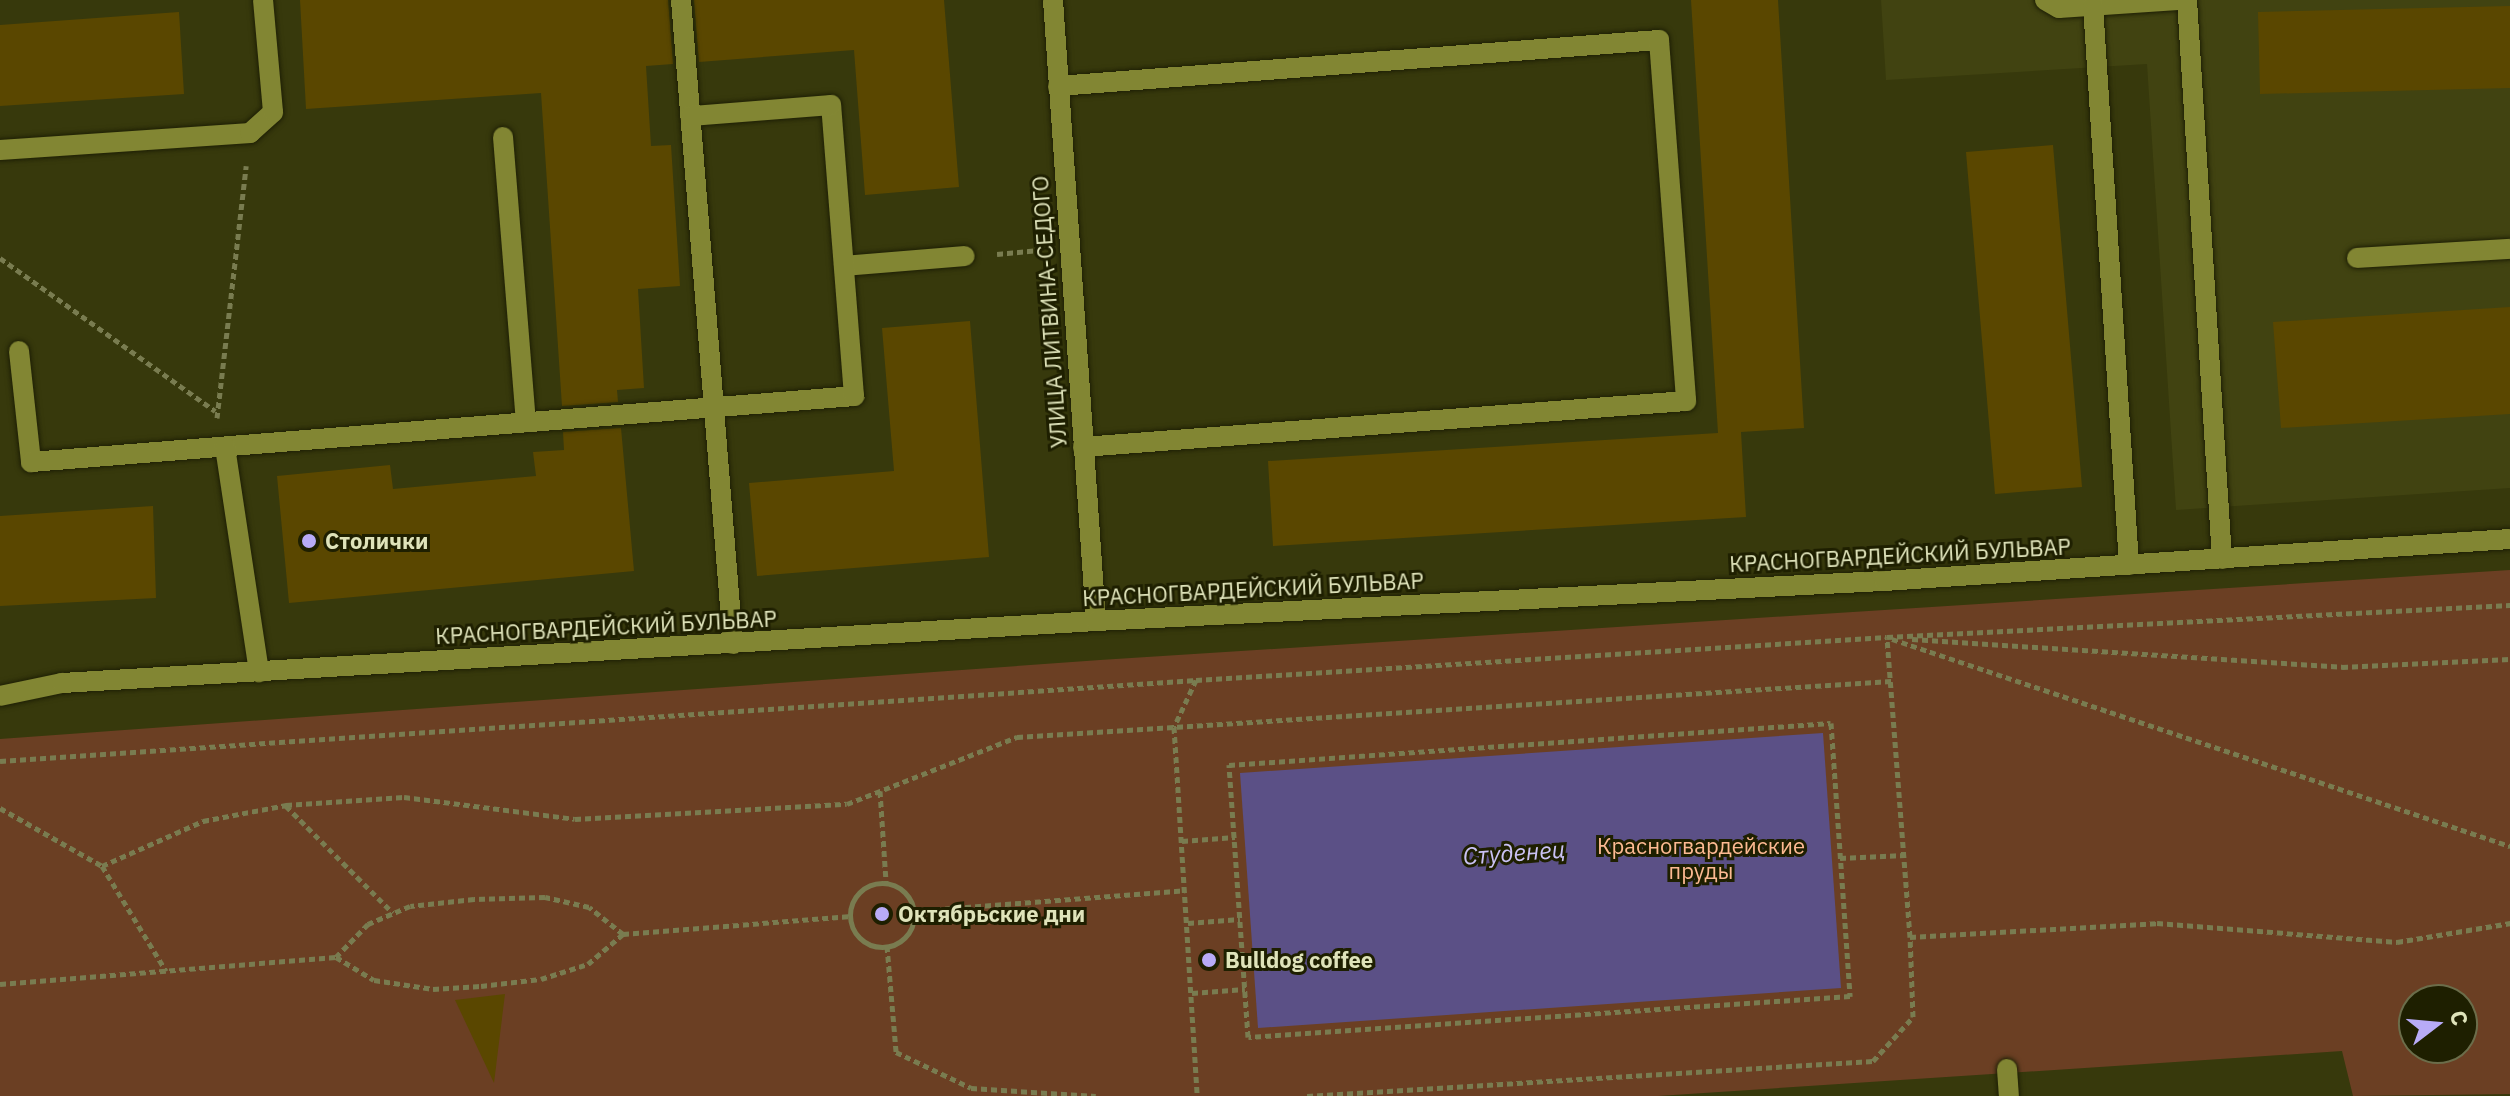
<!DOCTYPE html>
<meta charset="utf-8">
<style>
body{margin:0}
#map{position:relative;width:2510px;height:1096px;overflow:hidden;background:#37390c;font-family:"IBM Plex Sans",sans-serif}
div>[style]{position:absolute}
.built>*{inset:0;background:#414311}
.green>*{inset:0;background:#6b3f23}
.water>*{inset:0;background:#5b5086}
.building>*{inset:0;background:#5a4700}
.path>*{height:5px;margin-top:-2.5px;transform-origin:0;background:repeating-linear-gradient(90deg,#797c50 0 6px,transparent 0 10px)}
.path>.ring{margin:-2.5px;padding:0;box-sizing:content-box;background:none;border:5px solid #797c50;border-radius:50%}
.roads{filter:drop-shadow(0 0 2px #1e1f05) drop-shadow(0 0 2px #1e1f05)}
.service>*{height:20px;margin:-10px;padding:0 10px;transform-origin:10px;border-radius:10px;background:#828633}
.minor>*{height:20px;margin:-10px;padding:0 10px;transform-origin:10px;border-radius:10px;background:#828633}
.tertiary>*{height:20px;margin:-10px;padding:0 10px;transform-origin:10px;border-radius:10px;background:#828633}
.dots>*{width:22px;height:22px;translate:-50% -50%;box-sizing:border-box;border:4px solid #1e1f00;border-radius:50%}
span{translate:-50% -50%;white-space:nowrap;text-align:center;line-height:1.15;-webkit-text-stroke:6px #1e1f00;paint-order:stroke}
.street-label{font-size:22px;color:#dfe3ba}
.poi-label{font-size:22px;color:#dfe3ba;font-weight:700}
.left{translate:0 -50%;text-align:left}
.park-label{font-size:22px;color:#fdba92}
.water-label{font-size:24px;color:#cac2f4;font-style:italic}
.north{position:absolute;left:2398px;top:984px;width:80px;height:80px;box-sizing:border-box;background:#1e1f00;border:2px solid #6b6d4a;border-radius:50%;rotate:74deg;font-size:22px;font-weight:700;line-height:32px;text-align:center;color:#dfe3ba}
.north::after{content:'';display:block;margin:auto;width:28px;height:36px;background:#b8abf7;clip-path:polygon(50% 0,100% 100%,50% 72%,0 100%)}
</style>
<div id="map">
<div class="built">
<i style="clip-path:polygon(1881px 0,2510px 0,2510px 488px,2176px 510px,2147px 64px,1886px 80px)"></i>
</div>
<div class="green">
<i style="clip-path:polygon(evenodd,2510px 570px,2510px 1094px,2353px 1096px,2342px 1051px,1658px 1096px,0 1096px,0 739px,1100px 660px,2510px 570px,2414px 1000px,2462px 1000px,2462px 1048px,2414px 1048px,2414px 1000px)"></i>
</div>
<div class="water">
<i style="clip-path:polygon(1823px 733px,1841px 988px,1258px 1028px,1240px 773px)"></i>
</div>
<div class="building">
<i style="clip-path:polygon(300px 0,668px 0,673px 64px,646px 66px,651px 146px,671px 145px,680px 286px,638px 289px,644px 388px,617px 390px,618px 402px,562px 406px,541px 93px,306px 109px)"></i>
<i style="clip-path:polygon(694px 0,944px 0,959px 187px,865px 195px,854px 50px,699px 62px)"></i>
<i style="clip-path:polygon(1691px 0,1778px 0,1804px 428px,1741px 432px,1746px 517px,1273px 546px,1268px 461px,1718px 433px)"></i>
<i style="clip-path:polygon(2510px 6px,2510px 88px,2260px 94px,2258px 12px)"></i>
<i style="clip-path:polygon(179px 12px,184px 94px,0 106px,0 25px)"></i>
<i style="clip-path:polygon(2053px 145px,2082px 487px,1995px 494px,1966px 152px)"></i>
<i style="clip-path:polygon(2510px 307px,2510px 414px,2281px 428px,2273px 322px)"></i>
<i style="clip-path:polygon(970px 321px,989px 557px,757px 576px,749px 483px,894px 471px,882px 328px)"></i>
<i style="clip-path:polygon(621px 428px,634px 571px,289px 603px,277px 476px,390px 465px,393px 489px,536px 476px,533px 452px,564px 450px,563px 432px)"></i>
<i style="clip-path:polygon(153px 506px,156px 598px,0 606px,0 516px)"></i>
<i style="clip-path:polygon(505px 994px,494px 1083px,455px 1000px)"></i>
</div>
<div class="path">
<i style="left:997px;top:254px;width:42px;rotate:-5.4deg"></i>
<i style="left:0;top:258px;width:264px;rotate:35.4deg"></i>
<i style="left:217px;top:418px;width:254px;rotate:-83.4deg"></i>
<i style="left:1892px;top:639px;width:652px;rotate:18.52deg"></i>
<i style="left:1912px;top:639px;width:431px;rotate:3.7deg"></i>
<i style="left:2342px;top:667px;width:168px;rotate:-2.7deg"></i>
<i style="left:1196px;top:680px;width:52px;rotate:115.1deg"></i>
<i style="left:1174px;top:727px;width:370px;rotate:86.4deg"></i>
<i style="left:1831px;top:723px;width:274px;rotate:86deg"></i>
<i style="left:1850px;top:996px;width:603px;rotate:176.1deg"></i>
<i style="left:1248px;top:1037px;width:273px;rotate:-94deg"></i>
<i style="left:1229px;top:765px;width:603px;rotate:-3.99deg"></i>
<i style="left:0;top:761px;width:1199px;rotate:-3.87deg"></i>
<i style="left:1196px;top:680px;width:692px;rotate:-3.56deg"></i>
<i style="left:1887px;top:637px;width:624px;rotate:-2.94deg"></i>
<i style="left:880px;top:791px;width:91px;rotate:86.2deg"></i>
<i style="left:286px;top:806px;width:151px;rotate:45deg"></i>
<i style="left:0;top:808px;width:117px;rotate:29.6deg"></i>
<i style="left:102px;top:866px;width:123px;rotate:58.6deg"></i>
<i style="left:1182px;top:841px;width:53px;rotate:-4.3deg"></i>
<i style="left:1840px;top:858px;width:65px;rotate:-2.6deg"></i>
<i style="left:102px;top:866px;width:111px;rotate:-24deg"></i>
<i style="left:203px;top:821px;width:85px;rotate:-10.9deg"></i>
<i style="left:286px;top:805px;width:118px;rotate:-3.9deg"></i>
<i style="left:404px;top:797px;width:172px;rotate:7.3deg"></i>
<i style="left:575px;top:819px;width:272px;rotate:-3.2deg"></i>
<i style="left:847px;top:804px;width:183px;rotate:-21.5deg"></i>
<i style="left:1017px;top:737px;width:876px;rotate:-3.67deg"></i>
<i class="ring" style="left:850px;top:883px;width:59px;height:59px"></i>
<i style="left:915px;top:911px;width:271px;rotate:-4.4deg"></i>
<i style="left:1188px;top:923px;width:52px;rotate:-4.4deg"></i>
<i style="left:623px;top:934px;width:43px;rotate:-141.5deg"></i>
<i style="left:589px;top:907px;width:45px;rotate:-167.2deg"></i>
<i style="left:545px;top:897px;width:71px;rotate:178.4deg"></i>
<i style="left:474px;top:899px;width:64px;rotate:173.8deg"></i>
<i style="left:410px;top:906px;width:46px;rotate:156.8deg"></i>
<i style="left:368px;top:924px;width:46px;rotate:134.1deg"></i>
<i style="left:336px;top:957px;width:44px;rotate:31.2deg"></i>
<i style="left:374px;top:980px;width:60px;rotate:8.7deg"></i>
<i style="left:433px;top:989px;width:48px;rotate:-3.6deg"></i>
<i style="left:481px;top:986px;width:60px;rotate:-6.7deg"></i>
<i style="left:541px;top:979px;width:49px;rotate:-17.7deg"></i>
<i style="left:588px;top:964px;width:46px;rotate:-40.6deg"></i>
<i style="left:623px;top:934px;width:229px;rotate:-4.5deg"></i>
<i style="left:1910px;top:937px;width:247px;rotate:-3.2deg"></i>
<i style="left:2157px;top:923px;width:241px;rotate:4.5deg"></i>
<i style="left:2397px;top:942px;width:115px;rotate:-9.5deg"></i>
<i style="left:887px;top:946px;width:106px;rotate:85.1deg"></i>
<i style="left:896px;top:1052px;width:83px;rotate:25.6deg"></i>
<i style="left:971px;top:1088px;width:125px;rotate:3.7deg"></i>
<i style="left:0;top:984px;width:337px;rotate:-4.6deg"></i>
<i style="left:1192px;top:993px;width:53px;rotate:-4.3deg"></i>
<i style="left:1307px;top:1096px;width:567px;rotate:-3.54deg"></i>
<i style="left:1873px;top:1061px;width:59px;rotate:-47.7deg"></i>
<i style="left:1913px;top:1017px;width:80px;rotate:-92.1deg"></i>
<i style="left:1910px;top:937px;width:301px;rotate:-94.4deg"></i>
</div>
<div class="roads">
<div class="service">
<i style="left:681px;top:0;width:646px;rotate:85.38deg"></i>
<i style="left:2045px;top:0;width:16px;rotate:30deg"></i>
<i style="left:2059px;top:8px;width:119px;rotate:-3.8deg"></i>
<i style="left:2187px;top:0;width:560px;rotate:86.42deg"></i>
<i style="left:2093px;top:5px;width:561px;rotate:86.32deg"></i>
<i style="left:1058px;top:86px;width:603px;rotate:-4.38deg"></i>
<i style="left:1659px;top:40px;width:362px;rotate:85.7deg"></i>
<i style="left:1686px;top:401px;width:605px;rotate:175.64deg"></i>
<i style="left:503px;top:137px;width:286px;rotate:85.4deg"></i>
<i style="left:0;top:150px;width:251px;rotate:-3.9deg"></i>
<i style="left:250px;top:133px;width:31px;rotate:-42deg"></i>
<i style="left:273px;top:112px;width:112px;rotate:-95.1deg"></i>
<i style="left:2357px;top:258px;width:153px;rotate:-3.4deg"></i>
<i style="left:844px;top:266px;width:121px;rotate:-4.7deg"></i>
<i style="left:19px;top:351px;width:112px;rotate:83.8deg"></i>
<i style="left:31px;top:462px;width:826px;rotate:-4.58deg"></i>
<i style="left:854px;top:396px;width:292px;rotate:-94.5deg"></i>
<i style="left:831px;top:105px;width:141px;rotate:175.5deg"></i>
<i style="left:225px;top:447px;width:228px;rotate:81.4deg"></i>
<i style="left:2007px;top:1069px;width:27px;rotate:86deg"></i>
</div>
<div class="minor">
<i style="left:1053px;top:0;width:622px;rotate:86.04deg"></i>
</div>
<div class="tertiary">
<i style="left:0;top:696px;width:63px;rotate:-11.8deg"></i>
<i style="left:62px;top:683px;width:1036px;rotate:-3.43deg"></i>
<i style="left:1096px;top:621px;width:789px;rotate:-2.91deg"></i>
<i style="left:1884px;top:581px;width:627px;rotate:-3.84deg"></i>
</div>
</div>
<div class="dots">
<i style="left:309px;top:541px;background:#b8abf7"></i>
<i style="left:882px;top:914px;background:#b8abf7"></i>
<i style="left:1209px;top:960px;background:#b8abf7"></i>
</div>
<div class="street-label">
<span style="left:1049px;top:312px;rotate:-94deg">УЛИЦА ЛИТВИНА-СЕДОГО</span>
<span style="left:1900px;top:555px;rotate:-3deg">КРАСНОГВАРДЕЙСКИЙ БУЛЬВАР</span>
<span style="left:1253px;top:589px;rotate:-3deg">КРАСНОГВАРДЕЙСКИЙ БУЛЬВАР</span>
<span style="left:606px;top:627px;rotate:-3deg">КРАСНОГВАРДЕЙСКИЙ БУЛЬВАР</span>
</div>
<div class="poi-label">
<span class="left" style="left:325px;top:541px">Столички</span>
<span class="left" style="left:898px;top:914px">Октябрьские дни</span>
<span class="left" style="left:1225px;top:960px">Bulldog coffee</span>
</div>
<div class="park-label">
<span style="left:1701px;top:858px">Красногвардейские<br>пруды</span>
</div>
<div class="water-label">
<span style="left:1514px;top:853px;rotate:-4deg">Студенец</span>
</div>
<div class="north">С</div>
</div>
